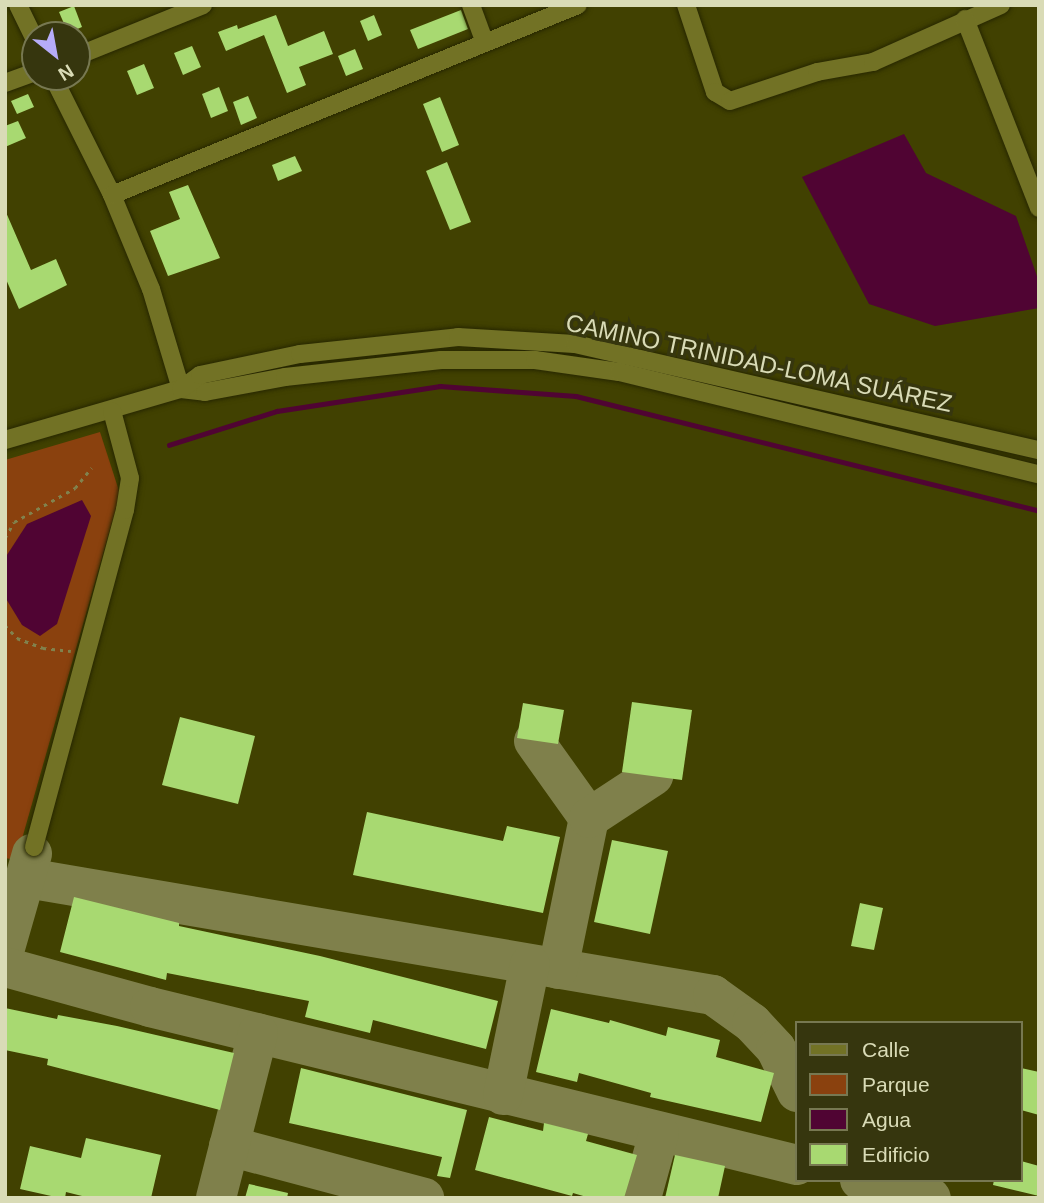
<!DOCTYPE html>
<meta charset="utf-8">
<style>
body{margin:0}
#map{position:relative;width:1044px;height:1203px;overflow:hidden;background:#414101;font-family:Helvetica,sans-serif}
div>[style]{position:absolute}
.green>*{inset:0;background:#8a410e}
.water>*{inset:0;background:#500433}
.stream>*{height:4.5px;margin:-2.25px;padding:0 2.25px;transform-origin:2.25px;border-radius:2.25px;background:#500433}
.taxiway>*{height:40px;margin:-20px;padding:0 20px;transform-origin:20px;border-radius:20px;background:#7f804b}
.building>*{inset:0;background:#a8d971}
.path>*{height:2.5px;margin-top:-1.25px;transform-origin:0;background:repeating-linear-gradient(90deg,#81824d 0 3.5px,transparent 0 8.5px)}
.roads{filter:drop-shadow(0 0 2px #272700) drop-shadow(0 0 2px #272700)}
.minor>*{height:18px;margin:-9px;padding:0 9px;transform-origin:9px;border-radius:9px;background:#727225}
span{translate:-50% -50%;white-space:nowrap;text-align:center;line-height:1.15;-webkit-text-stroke:7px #36360e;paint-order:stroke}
.street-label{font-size:24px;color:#d9dbb6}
.frame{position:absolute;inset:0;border:7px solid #d9dbb6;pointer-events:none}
.legend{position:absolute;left:795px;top:1021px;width:228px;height:161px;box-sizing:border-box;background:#36360e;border:2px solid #777851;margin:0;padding:9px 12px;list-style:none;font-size:21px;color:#d9dbb6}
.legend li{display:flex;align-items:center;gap:14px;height:35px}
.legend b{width:35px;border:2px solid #777851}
.north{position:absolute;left:21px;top:21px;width:70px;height:70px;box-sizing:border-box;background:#36360e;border:2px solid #777851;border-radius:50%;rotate:149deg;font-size:19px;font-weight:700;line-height:28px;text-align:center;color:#d9dbb6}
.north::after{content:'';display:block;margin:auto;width:24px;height:32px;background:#b6acf8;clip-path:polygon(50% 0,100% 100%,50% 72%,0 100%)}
</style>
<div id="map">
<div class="green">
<i style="clip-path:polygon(100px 432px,120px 494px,16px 860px,5px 858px,5px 460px)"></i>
</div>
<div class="water">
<i style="clip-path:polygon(904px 134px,926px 173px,1016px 216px,1039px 282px,1039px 308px,935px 326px,869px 304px,802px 177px)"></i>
<i style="clip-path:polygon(82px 500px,91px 516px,57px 624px,40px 636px,22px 625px,5px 597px,5px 558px,27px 524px)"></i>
</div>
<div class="stream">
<i style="left:169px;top:445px;width:113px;rotate:-17.5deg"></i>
<i style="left:277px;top:411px;width:165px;rotate:-8.7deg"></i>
<i style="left:440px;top:386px;width:136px;rotate:4.2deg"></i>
<i style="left:576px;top:396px;width:477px;rotate:13.9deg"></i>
</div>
<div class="taxiway">
<i style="left:534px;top:741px;width:95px;rotate:54.5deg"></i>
<i style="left:27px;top:878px;width:696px;rotate:9.68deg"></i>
<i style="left:713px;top:995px;width:48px;rotate:35.7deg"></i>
<i style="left:752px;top:1023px;width:35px;rotate:47deg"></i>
<i style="left:776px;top:1049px;width:48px;rotate:64deg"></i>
<i style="left:5px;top:948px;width:98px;rotate:-74deg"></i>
<i style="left:5px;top:967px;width:150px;rotate:15.4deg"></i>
<i style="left:150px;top:1007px;width:666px;rotate:13.72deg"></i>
<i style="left:558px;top:969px;width:154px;rotate:-78.4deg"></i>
<i style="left:589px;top:818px;width:77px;rotate:-33.3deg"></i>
<i style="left:503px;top:1095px;width:133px;rotate:-78.3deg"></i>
<i style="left:229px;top:1146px;width:202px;rotate:14.9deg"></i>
<i style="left:860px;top:1180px;width:73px;rotate:14.2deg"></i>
<i style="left:216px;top:1198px;width:170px;rotate:-75.7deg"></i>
<i style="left:641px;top:1198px;width:67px;rotate:-74.5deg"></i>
</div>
<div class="building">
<i style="clip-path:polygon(74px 6px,82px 27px,68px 33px,59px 12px)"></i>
<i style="clip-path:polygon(461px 10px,468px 29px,418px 49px,410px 30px)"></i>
<i style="clip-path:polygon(276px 15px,288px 46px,324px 31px,333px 54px,299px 67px,306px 85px,287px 93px,264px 35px,226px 51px,218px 32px,237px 25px,238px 29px)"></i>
<i style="clip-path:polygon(374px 15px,382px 35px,368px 41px,360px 21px)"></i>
<i style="clip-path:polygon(192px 46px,201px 67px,183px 75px,174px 53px)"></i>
<i style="clip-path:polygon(355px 49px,363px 69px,346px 76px,338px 56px)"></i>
<i style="clip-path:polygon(144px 64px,154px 88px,137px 95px,127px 71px)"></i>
<i style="clip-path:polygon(219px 87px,228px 111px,211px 118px,202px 94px)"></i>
<i style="clip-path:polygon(28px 94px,34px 107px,17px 114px,11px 101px)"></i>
<i style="clip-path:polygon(248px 96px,257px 118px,241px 125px,233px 102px)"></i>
<i style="clip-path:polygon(440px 97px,459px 145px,442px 152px,423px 104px)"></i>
<i style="clip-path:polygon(18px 121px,26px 138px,5px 147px,5px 126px)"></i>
<i style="clip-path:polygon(295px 156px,302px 171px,278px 181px,272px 165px)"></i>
<i style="clip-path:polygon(447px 162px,471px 222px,450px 230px,426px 171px)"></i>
<i style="clip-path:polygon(188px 185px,220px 258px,168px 276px,150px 231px,180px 219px,169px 192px)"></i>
<i style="clip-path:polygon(5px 210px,31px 270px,56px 259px,67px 285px,19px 309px,5px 277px)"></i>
<i style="clip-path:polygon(632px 702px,692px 710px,682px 780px,622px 772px)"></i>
<i style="clip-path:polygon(523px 703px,564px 710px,558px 744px,517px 738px)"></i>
<i style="clip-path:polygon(180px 717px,255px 736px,238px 804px,162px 785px)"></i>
<i style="clip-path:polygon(367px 812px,503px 841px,507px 826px,560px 837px,543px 913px,353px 875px)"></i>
<i style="clip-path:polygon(612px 840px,668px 851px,650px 934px,594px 922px)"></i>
<i style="clip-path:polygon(74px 897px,179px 923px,179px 926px,320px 956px,498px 1001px,486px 1049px,373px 1020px,370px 1033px,305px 1017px,309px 1001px,167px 973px,166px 980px,60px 952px)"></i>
<i style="clip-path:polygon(860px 903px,883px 908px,874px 950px,851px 946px)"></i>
<i style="clip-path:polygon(5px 1008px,57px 1019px,58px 1015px,117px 1026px,234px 1053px,220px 1110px,47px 1065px,48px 1059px,5px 1050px)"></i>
<i style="clip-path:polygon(551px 1009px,609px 1023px,610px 1020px,666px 1036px,668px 1027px,720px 1040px,716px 1057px,774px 1073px,761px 1122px,650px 1097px,651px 1093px,579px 1073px,577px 1082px,536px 1072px)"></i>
<i style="clip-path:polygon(301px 1068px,467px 1110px,450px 1178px,437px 1176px,442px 1157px,289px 1123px)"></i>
<i style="clip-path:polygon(1021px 1068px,1039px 1072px,1039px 1115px,1021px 1110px)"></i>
<i style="clip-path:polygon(489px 1117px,543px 1131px,544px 1123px,588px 1134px,586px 1141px,637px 1155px,624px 1198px,590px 1198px,573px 1193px,572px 1196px,475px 1170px)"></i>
<i style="clip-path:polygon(86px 1138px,161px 1155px,151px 1198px,90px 1198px,66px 1192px,65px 1198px,60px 1198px,20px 1189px,30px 1146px,81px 1158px)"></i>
<i style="clip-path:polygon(675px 1155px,725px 1166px,718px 1198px,665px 1198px)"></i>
<i style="clip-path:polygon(1021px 1161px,1039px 1166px,1039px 1196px,993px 1185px,994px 1180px,1021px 1180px)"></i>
<i style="clip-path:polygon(249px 1184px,288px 1193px,287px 1198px,245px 1198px)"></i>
</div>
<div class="path">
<i style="left:5px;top:538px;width:18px;rotate:-61deg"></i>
<i style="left:14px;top:522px;width:70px;rotate:-29.1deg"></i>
<i style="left:75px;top:488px;width:26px;rotate:-51deg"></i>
<i style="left:5px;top:625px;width:18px;rotate:47deg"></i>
<i style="left:17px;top:638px;width:28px;rotate:21deg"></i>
<i style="left:43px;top:648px;width:28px;rotate:6deg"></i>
</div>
<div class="roads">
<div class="minor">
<i style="left:18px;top:5px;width:39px;rotate:64deg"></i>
<i style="left:471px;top:5px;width:40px;rotate:69.8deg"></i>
<i style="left:686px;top:5px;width:92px;rotate:71.6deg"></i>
<i style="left:715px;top:92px;width:17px;rotate:31deg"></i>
<i style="left:730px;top:101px;width:92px;rotate:-18.4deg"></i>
<i style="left:817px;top:72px;width:57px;rotate:-10.1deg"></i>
<i style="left:873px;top:62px;width:140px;rotate:-24deg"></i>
<i style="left:965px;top:19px;width:203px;rotate:68.6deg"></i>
<i style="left:77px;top:56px;width:136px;rotate:-22deg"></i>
<i style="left:53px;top:77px;width:132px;rotate:63.4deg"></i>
<i style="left:112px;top:195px;width:102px;rotate:67.5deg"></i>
<i style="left:151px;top:289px;width:104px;rotate:73.3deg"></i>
<i style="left:5px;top:83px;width:32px;rotate:-20deg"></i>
<i style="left:112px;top:195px;width:503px;rotate:-22.18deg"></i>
<i style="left:181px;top:389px;width:24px;rotate:7deg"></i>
<i style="left:205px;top:392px;width:81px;rotate:-10.6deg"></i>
<i style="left:285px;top:377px;width:157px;rotate:-6.2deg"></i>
<i style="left:441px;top:360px;width:94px"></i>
<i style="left:535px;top:360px;width:85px;rotate:8.1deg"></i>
<i style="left:619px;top:372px;width:432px;rotate:13.7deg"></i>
<i style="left:5px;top:440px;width:183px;rotate:-16.2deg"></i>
<i style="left:181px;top:389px;width:24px;rotate:-36deg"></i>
<i style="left:200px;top:375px;width:102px;rotate:-11.9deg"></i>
<i style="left:300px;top:354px;width:159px;rotate:-6.1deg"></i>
<i style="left:458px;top:337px;width:117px;rotate:3.4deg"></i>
<i style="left:575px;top:344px;width:476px;rotate:12.9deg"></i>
<i style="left:34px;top:847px;width:349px;rotate:-74.9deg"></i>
<i style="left:125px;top:510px;width:32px;rotate:-81deg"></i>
<i style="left:130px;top:478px;width:69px;rotate:-105deg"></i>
</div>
</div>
<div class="street-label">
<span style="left:759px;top:363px;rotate:12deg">CAMINO TRINIDAD-LOMA SUÁREZ</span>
</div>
<div class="frame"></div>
<ul class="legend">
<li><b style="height:9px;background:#727225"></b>Calle</li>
<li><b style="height:19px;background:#8a410e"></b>Parque</li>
<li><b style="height:19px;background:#500433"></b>Agua</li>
<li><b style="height:19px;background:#a8d971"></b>Edificio</li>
</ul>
<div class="north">N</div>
</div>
